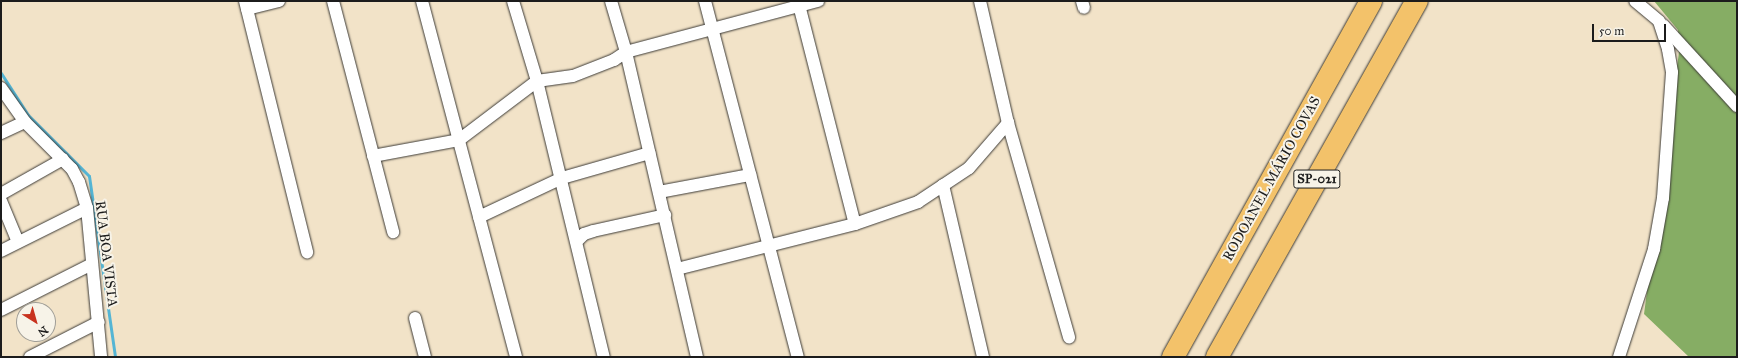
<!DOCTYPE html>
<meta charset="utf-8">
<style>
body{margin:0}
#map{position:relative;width:1738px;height:358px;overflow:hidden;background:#f2e3c8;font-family:"IM FELL Great Primer",serif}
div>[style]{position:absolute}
.forest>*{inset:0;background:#86ad64}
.stream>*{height:3px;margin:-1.5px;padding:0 1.5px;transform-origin:1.5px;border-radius:1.5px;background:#55b5d4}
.roads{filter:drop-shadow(0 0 1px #3c3a36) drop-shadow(0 0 1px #3c3a36)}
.street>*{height:12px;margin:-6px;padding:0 6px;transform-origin:6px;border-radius:6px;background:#fff}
.highway>*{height:22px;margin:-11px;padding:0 11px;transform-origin:11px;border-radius:11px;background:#f3c26a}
span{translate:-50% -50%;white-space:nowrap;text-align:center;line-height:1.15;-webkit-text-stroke:4px #f7f3e8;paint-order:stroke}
.shield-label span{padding:1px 3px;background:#f7f3e8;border:1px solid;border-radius:3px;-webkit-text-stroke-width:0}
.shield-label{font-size:13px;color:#1c1c1c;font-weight:700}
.street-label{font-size:14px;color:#1c1c1c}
.frame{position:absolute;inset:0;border:2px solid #1c1c1c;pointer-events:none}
.north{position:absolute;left:16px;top:302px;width:40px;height:40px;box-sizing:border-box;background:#f7f3e8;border:1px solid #9f9d96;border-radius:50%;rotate:143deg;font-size:11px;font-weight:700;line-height:16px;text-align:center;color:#1c1c1c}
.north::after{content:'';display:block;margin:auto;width:14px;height:18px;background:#c8321e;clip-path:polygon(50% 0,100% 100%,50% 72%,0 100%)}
.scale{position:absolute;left:1592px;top:24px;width:74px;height:18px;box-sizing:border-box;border:2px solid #1c1c1c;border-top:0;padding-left:5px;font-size:12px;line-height:14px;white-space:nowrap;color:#1c1c1c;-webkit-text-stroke:3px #f7f3e8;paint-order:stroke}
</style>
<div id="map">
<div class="forest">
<i style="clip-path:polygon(1654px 1px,1737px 1px,1737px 357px,1689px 357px,1644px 314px,1679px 52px,1678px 30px)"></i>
</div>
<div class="stream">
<i style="left:1px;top:73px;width:50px;rotate:57.3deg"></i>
<i style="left:28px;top:115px;width:86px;rotate:45deg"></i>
<i style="left:89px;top:176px;width:183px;rotate:81.8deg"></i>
</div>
<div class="roads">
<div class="street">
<i style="left:245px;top:1px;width:259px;rotate:76.1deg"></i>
<i style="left:333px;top:1px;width:239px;rotate:75.4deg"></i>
<i style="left:422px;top:1px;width:368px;rotate:75.2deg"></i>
<i style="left:513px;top:1px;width:84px;rotate:73.3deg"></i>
<i style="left:537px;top:81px;width:284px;rotate:76.4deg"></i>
<i style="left:611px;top:1px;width:53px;rotate:73.6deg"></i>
<i style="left:626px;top:52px;width:313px;rotate:76.9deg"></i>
<i style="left:705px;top:1px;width:368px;rotate:75.4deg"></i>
<i style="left:798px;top:1px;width:230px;rotate:75.7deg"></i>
<i style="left:980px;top:1px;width:125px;rotate:77.1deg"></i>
<i style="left:1008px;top:123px;width:223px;rotate:74.1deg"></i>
<i style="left:1082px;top:1px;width:7px;rotate:74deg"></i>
<i style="left:247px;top:9px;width:33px;rotate:-14deg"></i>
<i style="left:1663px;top:25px;width:110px;rotate:47.6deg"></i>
<i style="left:1px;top:88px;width:42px;rotate:54.8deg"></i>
<i style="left:25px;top:122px;width:66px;rotate:45deg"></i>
<i style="left:72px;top:169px;width:15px;rotate:62deg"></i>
<i style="left:79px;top:182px;width:27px;rotate:73deg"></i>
<i style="left:87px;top:208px;width:150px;rotate:84.6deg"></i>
<i style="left:1px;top:133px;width:26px;rotate:-25deg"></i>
<i style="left:373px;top:156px;width:87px;rotate:-10.5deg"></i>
<i style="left:459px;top:140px;width:98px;rotate:-37.1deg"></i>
<i style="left:537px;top:81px;width:36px;rotate:-8deg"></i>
<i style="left:573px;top:76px;width:44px;rotate:-21.3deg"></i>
<i style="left:614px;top:60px;width:14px;rotate:-34deg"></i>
<i style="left:626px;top:52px;width:199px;rotate:-14.9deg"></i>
<i style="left:943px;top:185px;width:177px;rotate:76.9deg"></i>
<i style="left:659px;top:192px;width:93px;rotate:-10.6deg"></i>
<i style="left:1px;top:194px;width:71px;rotate:-29.4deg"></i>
<i style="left:1px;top:201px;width:44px;rotate:67.5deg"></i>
<i style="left:479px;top:217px;width:92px;rotate:-25.2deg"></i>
<i style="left:562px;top:178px;width:91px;rotate:-15.9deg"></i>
<i style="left:577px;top:241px;width:10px;rotate:-45deg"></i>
<i style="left:584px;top:234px;width:9px;rotate:-18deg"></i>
<i style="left:593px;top:231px;width:74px;rotate:-12.5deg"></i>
<i style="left:1px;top:251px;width:96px;rotate:-26.6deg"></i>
<i style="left:677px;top:269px;width:184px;rotate:-14.2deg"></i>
<i style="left:855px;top:224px;width:67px;rotate:-19.2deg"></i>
<i style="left:918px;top:202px;width:61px;rotate:-33.7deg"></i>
<i style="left:969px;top:168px;width:60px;rotate:-49.1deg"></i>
<i style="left:1px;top:310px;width:102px;rotate:-26.8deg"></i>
<i style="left:415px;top:318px;width:40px;rotate:75.6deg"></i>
<i style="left:30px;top:357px;width:77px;rotate:-26.9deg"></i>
<i style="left:1619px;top:357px;width:114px;rotate:-72deg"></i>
<i style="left:1654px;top:249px;width:52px;rotate:-80deg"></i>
<i style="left:1663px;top:198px;width:126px;rotate:-85.9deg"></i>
<i style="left:1672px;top:72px;width:23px;rotate:-100deg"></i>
<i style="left:1668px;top:49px;width:29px;rotate:-108deg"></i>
<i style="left:1659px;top:21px;width:31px;rotate:-140deg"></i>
</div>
<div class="highway">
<i style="left:1173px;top:357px;width:407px;rotate:-60.9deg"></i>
<i style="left:1217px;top:357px;width:408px;rotate:-60.7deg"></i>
</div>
</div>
<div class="shield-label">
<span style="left:1317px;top:179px">SP-021</span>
</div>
<div class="street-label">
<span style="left:1272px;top:179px;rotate:-61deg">RODOANEL MÁRIO COVAS</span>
<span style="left:106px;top:254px;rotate:83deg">RUA BOA VISTA</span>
</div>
<div class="frame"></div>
<div class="north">N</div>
<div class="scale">50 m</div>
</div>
